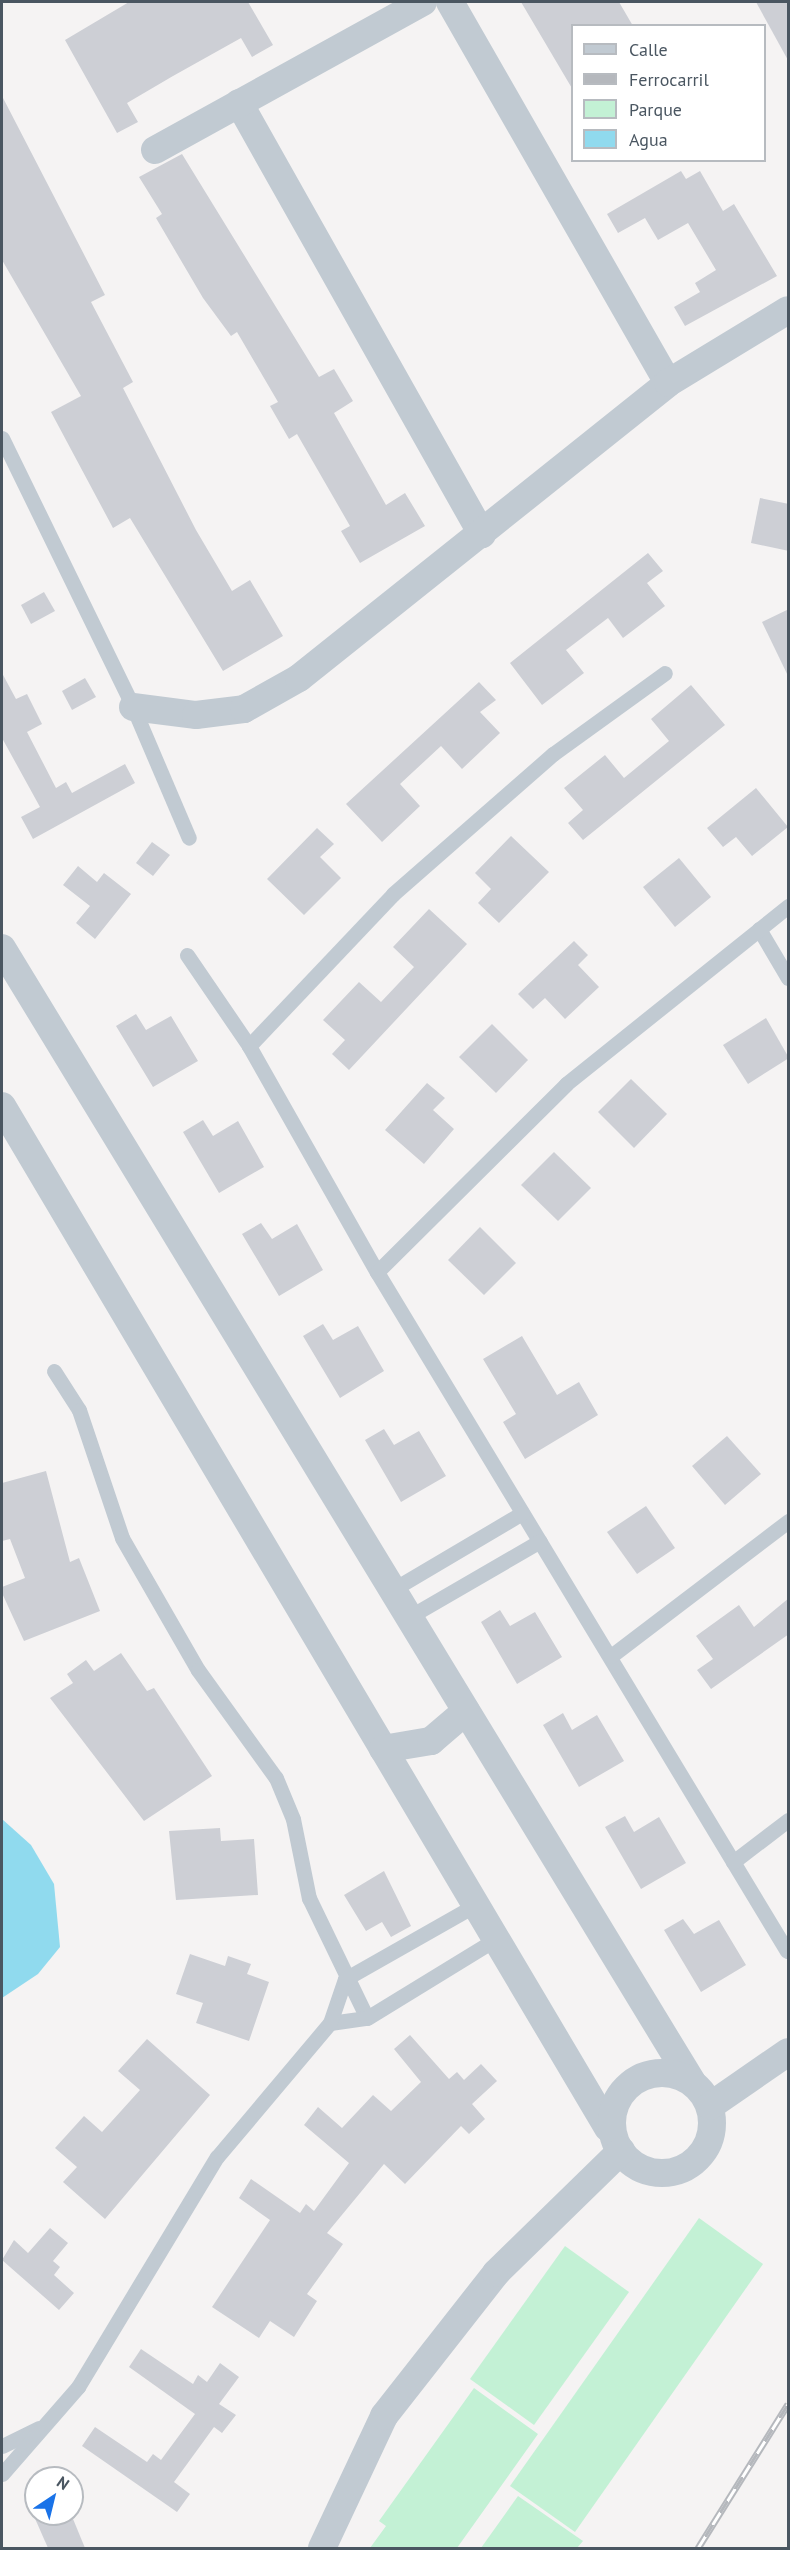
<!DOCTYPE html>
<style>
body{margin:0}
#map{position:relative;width:790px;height:2550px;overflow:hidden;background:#f5f3f3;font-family:"PT Sans",sans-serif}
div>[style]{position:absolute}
.green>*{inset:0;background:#c3f1d5}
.water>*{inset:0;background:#90daee}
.building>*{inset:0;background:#cdcfd5}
.lane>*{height:15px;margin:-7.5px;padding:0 7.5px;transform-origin:7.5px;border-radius:7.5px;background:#c1cad2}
.street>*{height:28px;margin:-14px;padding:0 14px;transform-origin:14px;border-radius:14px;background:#c1cad2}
.street>.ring{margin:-14px;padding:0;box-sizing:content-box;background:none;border:28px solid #c1cad2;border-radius:50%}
.rail>*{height:7px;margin-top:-3.5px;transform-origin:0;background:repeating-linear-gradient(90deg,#fff 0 14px,#b5b8bd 0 28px);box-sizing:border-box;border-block:2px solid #b5b8bd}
span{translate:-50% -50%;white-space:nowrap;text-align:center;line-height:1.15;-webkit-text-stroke:6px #fff;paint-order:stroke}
.frame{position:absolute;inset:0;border:3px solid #4a5661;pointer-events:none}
.legend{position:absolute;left:571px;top:24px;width:195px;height:138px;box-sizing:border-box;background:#fff;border:2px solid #b7bbc0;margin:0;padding:8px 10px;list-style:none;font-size:18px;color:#4a5661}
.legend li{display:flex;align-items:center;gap:12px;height:30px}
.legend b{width:30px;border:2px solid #b7bbc0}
.north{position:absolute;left:24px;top:2466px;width:60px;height:60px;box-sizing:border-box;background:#fff;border:2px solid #b7bbc0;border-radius:50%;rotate:35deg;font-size:16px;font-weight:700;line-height:24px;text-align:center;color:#4a5661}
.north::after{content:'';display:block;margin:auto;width:21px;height:27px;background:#1a73e8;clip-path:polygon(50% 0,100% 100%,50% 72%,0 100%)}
</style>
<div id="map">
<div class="green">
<i style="clip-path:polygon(699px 2218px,763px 2264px,575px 2532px,510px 2486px)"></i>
<i style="clip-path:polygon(565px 2246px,629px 2292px,534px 2425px,470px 2379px)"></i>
<i style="clip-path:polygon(474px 2388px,538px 2434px,457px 2548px,370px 2548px,386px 2526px,379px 2521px)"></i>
<i style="clip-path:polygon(518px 2496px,583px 2541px,577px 2548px,481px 2548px)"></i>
</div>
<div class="water">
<i style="clip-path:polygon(2px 1819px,31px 1845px,54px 1884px,60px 1947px,38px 1974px,2px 1998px)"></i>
</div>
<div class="building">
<i style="clip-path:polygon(129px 2px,248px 2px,273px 45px,252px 57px,241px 38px,173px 76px,127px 103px,138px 122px,117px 133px,65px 40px)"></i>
<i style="clip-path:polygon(521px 2px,619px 2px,633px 26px,573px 26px,573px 90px)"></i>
<i style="clip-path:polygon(756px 2px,789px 2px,789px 62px)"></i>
<i style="clip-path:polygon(2px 96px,105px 295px,91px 302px,133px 382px,123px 388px,196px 530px,232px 591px,250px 580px,283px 636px,223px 671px,130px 518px,113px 528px,51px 412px,81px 396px,2px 260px)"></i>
<i style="clip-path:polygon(182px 154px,319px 377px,334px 369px,353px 401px,334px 413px,386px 505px,405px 493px,425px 526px,360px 563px,341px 531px,350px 526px,297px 434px,289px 439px,270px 406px,278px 402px,237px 332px,231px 336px,203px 298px,156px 218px,162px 214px,139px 177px)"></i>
<i style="clip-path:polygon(681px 171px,686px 179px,700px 171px,723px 211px,734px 204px,777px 276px,685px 326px,674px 307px,700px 292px,695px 283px,716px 270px,688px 223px,658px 240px,645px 218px,618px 233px,607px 214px)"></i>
<i style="clip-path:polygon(760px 498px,789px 504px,789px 551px,751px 543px)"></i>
<i style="clip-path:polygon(648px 553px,663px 571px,647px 583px,665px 606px,623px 638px,608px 618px,566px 650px,584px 673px,542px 705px,510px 663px)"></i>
<i style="clip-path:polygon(44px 592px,55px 611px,31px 624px,21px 605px)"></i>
<i style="clip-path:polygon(789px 609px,789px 678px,762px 622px)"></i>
<i style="clip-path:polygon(2px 673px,16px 699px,27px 694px,42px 724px,27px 732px,56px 788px,66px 782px,72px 793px,125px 764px,135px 783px,33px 839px,21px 817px,40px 807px,2px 738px)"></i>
<i style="clip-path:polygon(85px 678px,96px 697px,72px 710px,62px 691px)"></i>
<i style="clip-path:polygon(479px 682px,496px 700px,480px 712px,500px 733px,462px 769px,441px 746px,400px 784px,420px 806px,382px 842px,346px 804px)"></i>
<i style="clip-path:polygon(691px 685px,725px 725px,583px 840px,568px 823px,583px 810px,564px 788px,605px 755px,624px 778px,669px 741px,651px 719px)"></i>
<i style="clip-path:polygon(756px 788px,788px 827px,752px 856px,736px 837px,723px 847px,707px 828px)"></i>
<i style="clip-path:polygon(317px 828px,334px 844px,320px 857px,341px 878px,304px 915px,267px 879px)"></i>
<i style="clip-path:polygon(511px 836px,549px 872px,499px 923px,478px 903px,491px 889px,475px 873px)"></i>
<i style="clip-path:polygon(152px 842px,170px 855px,153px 876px,136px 863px)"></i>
<i style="clip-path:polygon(679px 858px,711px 897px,675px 927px,643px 887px)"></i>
<i style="clip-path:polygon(78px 866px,97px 882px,104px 873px,131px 894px,95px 939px,76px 923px,90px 906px,63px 885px)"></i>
<i style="clip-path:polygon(429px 909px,467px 944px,349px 1070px,332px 1054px,345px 1040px,323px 1020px,359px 982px,381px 1002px,414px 967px,393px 947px)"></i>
<i style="clip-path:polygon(574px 941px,588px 955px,578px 965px,599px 987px,565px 1019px,545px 998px,533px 1009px,518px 994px)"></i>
<i style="clip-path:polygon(136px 1014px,146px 1030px,171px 1016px,198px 1061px,153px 1087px,116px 1026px)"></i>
<i style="clip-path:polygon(766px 1018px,789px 1058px,748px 1084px,723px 1045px)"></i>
<i style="clip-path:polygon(492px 1024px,528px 1060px,496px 1093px,459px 1057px)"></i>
<i style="clip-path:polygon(631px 1079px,667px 1114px,634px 1148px,598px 1112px)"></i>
<i style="clip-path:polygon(427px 1083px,445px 1098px,433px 1110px,454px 1129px,424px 1164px,385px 1130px)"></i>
<i style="clip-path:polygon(203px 1120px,213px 1136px,238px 1121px,264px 1167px,219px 1193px,183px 1132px)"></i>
<i style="clip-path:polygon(554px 1152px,591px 1188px,558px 1221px,521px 1185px)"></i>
<i style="clip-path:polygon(261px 1223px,272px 1239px,297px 1224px,323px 1270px,279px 1296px,242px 1234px)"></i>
<i style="clip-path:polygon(480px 1227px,516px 1263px,484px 1295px,448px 1260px)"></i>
<i style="clip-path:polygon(323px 1324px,333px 1340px,358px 1326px,384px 1371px,340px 1398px,303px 1336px)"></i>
<i style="clip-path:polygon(522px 1336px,557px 1395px,579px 1382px,598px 1415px,525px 1459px,503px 1422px,516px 1414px,483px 1359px)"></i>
<i style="clip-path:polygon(384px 1429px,394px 1445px,419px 1431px,446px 1476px,401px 1502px,365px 1440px)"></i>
<i style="clip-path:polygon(727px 1436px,761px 1474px,725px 1505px,692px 1466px)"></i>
<i style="clip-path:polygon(46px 1471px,70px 1562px,79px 1558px,100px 1611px,24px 1641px,2px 1593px,2px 1587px,25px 1578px,10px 1539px,2px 1541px,2px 1483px)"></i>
<i style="clip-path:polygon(646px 1506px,675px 1548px,637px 1574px,607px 1532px)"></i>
<i style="clip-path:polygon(789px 1598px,789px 1634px,711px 1689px,697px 1670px,713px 1659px,696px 1636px,739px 1605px,754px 1627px)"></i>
<i style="clip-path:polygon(500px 1610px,510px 1626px,535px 1612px,562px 1657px,517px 1684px,481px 1622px)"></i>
<i style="clip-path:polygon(121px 1653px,147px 1691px,154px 1688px,212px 1776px,144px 1821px,50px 1698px,73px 1683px,67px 1674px,86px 1660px,94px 1671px)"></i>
<i style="clip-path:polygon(563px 1713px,572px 1730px,597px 1715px,624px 1761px,579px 1787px,543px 1725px)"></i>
<i style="clip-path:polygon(625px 1816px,634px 1832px,659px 1817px,686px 1863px,641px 1889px,605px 1827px)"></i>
<i style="clip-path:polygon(220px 1828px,221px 1841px,254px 1839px,258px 1895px,176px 1900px,169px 1831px)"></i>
<i style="clip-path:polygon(384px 1871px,411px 1926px,391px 1937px,382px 1922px,366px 1931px,344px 1895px)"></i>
<i style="clip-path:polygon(683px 1919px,694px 1934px,719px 1920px,746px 1965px,701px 1992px,664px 1930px)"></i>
<i style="clip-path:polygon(190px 1954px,225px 1966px,228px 1956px,251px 1964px,247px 1974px,269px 1982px,249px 2041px,196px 2023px,203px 2003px,176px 1994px)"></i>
<i style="clip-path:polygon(410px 2035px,449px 2079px,457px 2072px,464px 2080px,481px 2064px,497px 2081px,472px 2104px,485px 2119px,469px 2134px,461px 2126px,405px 2184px,384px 2164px,327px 2233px,343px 2244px,307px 2294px,317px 2301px,294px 2337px,270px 2321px,259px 2338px,212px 2307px,270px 2220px,239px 2198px,251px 2179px,300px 2213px,306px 2204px,314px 2211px,349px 2163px,304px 2125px,318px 2107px,342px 2128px,373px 2095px,391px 2111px,421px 2082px,394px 2049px)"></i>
<i style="clip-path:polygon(147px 2039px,210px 2095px,105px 2219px,63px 2182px,77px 2167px,55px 2148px,84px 2116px,102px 2132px,140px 2090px,118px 2071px)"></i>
<i style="clip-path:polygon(50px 2228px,68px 2243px,53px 2261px,60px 2267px,54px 2275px,74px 2293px,59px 2310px,2px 2260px,14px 2240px,28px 2253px)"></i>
<i style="clip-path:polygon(141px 2349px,193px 2384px,198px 2375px,207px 2382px,220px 2363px,239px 2377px,219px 2404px,236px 2415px,222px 2433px,214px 2427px,174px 2482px,190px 2494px,177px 2512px,82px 2446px,95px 2427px,147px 2462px,153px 2454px,161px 2460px,195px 2414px,129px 2367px)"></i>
<i style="clip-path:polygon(33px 2514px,71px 2514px,85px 2548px,48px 2548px)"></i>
</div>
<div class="lane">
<i style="left:2px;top:438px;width:299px;rotate:64deg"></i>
<i style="left:133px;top:707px;width:142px;rotate:66.9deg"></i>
<i style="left:759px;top:929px;width:57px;rotate:59.4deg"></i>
<i style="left:187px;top:955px;width:110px;rotate:55.7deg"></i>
<i style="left:249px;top:1046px;width:260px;rotate:60.5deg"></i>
<i style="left:377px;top:1272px;width:793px;rotate:58.88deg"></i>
<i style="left:249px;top:1046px;width:209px;rotate:-46.5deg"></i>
<i style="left:393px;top:894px;width:213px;rotate:-41.2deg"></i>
<i style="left:553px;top:754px;width:138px;rotate:-35.9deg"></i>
<i style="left:377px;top:1272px;width:267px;rotate:-44.8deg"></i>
<i style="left:566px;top:1084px;width:285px;rotate:-38.7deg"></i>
<i style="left:54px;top:1371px;width:46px;rotate:57.3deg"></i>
<i style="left:79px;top:1410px;width:135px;rotate:71.4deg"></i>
<i style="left:122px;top:1538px;width:152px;rotate:60.1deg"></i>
<i style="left:198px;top:1670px;width:133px;rotate:54.2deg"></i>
<i style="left:276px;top:1778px;width:44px;rotate:67.5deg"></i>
<i style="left:293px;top:1819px;width:81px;rotate:78.6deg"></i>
<i style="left:309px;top:1898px;width:133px;rotate:64.2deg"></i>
<i style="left:392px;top:1590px;width:151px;rotate:-30.6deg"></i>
<i style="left:409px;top:1617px;width:151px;rotate:-30.1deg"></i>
<i style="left:611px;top:1656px;width:223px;rotate:-37.3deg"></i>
<i style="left:733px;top:1862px;width:69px;rotate:-37.4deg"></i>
<i style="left:330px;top:2023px;width:37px;rotate:-8deg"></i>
<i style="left:367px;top:2018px;width:151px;rotate:-31.5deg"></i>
<i style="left:2px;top:2446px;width:41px;rotate:-25.9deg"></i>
<i style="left:2px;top:2474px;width:116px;rotate:-48.9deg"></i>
<i style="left:78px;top:2387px;width:269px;rotate:-58.9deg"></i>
<i style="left:217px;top:2157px;width:175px;rotate:-49.9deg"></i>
<i style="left:330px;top:2023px;width:46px;rotate:-71.2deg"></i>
<i style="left:345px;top:1979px;width:150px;rotate:-29.6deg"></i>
</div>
<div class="street">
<i style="left:450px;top:2px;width:439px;rotate:60.2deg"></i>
<i style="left:239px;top:103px;width:495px;rotate:60.6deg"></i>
<i style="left:155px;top:150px;width:306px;rotate:-28.9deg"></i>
<i style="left:133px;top:707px;width:64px;rotate:7.2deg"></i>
<i style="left:196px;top:715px;width:48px;rotate:-7.1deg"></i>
<i style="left:244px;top:709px;width:63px;rotate:-29.4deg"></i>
<i style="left:299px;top:678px;width:472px;rotate:-38.6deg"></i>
<i style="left:668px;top:383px;width:140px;rotate:-31.3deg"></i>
<i style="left:2px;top:948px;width:1327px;rotate:58.68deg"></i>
<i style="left:2px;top:1106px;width:1188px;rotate:59.33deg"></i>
<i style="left:383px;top:1749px;width:49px;rotate:-9.5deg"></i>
<i style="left:431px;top:1741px;width:46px;rotate:-40.6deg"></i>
<i class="ring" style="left:612px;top:2073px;width:72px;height:72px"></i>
<i style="left:710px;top:2106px;width:95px;rotate:-34.7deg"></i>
<i style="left:322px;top:2548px;width:146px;rotate:-64.8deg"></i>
<i style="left:384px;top:2416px;width:182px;rotate:-51.9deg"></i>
<i style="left:496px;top:2273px;width:175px;rotate:-44.3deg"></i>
</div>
<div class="rail">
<i style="left:698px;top:2548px;width:170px;rotate:-58deg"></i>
</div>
<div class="frame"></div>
<ul class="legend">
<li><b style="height:8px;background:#c1cad2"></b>Calle</li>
<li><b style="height:8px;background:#b5b8bd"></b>Ferrocarril</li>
<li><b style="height:16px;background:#c3f1d5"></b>Parque</li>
<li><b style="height:16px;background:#90daee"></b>Agua</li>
</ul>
<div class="north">N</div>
</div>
